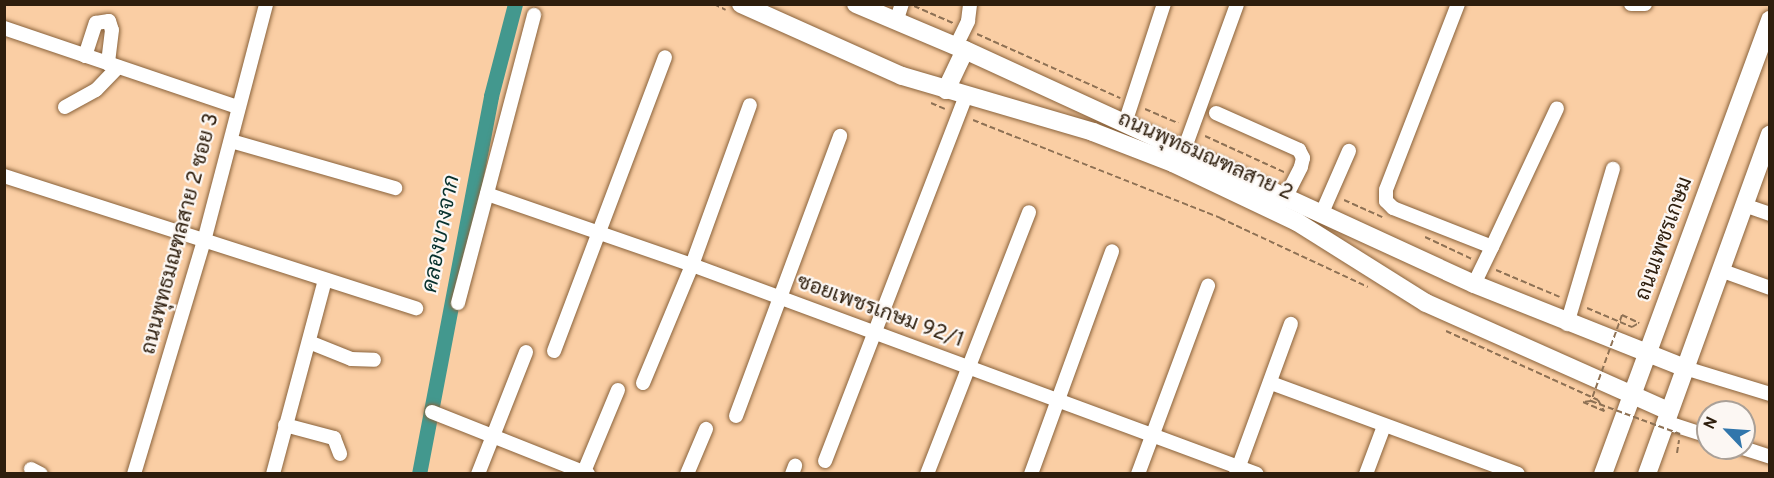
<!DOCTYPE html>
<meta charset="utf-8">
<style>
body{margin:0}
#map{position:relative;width:1774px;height:478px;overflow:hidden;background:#facea4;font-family:Overpass,Sarabun,sans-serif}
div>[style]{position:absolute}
.canal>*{height:15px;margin:-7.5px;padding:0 7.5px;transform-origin:7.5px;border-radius:7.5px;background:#43988e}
.path>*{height:2px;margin-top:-1px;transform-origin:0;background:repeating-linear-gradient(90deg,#8e7154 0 6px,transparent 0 9px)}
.roads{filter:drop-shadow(0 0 2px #89623b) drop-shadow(0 0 2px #89623b)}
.minor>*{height:14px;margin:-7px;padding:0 7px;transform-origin:7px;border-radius:7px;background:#fff}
.major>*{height:18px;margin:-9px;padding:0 9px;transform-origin:9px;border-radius:9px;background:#fff}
.path-bridge>*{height:2px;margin-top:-1px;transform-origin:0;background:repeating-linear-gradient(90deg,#8e7154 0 6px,transparent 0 9px)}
span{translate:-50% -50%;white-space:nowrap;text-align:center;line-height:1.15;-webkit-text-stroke:4.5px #fcf7f3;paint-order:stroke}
.street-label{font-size:21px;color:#2e1e0d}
.water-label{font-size:22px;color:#07312d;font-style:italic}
.frame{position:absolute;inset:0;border:6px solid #2e1e0d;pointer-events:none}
.north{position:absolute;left:1696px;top:400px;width:60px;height:60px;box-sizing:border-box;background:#fcf7f3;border:2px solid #aaa097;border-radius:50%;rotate:295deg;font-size:16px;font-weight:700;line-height:24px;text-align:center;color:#2e1e0d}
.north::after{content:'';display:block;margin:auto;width:21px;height:27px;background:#3176ab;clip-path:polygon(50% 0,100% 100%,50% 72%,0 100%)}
</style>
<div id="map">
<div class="canal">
<i style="left:419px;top:474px;width:385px;rotate:-79.2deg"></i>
<i style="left:491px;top:96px;width:95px;rotate:-75.4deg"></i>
</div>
<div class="path">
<i style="left:714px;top:4px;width:13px;rotate:27deg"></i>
<i style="left:914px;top:6px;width:43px;rotate:23.6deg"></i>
<i style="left:977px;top:34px;width:157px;rotate:24.1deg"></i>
<i style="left:931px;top:103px;width:15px;rotate:23deg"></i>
<i style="left:1145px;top:109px;width:36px;rotate:23deg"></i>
<i style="left:973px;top:120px;width:266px;rotate:21.6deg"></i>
<i style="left:1220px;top:218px;width:163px;rotate:25deg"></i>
<i style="left:1205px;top:136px;width:87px;rotate:24.5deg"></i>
<i style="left:1344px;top:200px;width:42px;rotate:24.1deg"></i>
<i style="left:1425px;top:237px;width:52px;rotate:25.1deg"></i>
<i style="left:1496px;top:270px;width:69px;rotate:22.9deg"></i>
<i style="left:1587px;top:308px;width:49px;rotate:22.9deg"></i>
<i style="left:1632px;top:327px;width:8px;rotate:-30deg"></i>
<i style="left:1622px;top:315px;width:19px;rotate:25deg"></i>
<i style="left:1446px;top:331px;width:167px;rotate:24.4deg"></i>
<i style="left:1598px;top:400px;width:13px;rotate:61deg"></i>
<i style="left:1591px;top:401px;width:8px;rotate:173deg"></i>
<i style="left:1583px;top:402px;width:23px;rotate:23deg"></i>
<i style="left:1677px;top:453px;width:13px;rotate:-81deg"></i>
</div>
<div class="roads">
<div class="minor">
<i style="left:1458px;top:4px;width:199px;rotate:111.2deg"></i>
<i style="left:1386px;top:190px;width:11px;rotate:90deg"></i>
<i style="left:1386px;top:201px;width:10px;rotate:45deg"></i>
<i style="left:1393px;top:208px;width:106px;rotate:21.5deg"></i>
<i style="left:1492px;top:247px;width:41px;rotate:115.9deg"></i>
<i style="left:1631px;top:4px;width:14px"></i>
<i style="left:896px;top:22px;width:19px;rotate:-72deg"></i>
<i style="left:4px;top:28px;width:246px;rotate:18.7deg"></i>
<i style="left:956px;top:46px;width:28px;rotate:-64deg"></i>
<i style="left:968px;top:21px;width:17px;rotate:-83deg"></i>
<i style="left:85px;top:56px;width:35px;rotate:-72deg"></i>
<i style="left:96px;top:23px;width:13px;rotate:-9deg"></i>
<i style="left:109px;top:21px;width:9px;rotate:72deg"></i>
<i style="left:112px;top:30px;width:34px;rotate:97deg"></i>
<i style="left:65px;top:107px;width:35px;rotate:-29deg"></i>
<i style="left:96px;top:90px;width:32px;rotate:-46deg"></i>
<i style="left:1216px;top:113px;width:91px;rotate:24deg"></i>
<i style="left:1299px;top:150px;width:9px;rotate:63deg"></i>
<i style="left:1303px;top:158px;width:9px;rotate:103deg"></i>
<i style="left:1301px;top:167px;width:37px;rotate:117deg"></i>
<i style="left:1125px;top:123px;width:125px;rotate:-71.9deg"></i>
<i style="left:231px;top:141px;width:171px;rotate:16deg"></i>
<i style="left:1184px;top:150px;width:155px;rotate:-70deg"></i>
<i style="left:4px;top:176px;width:433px;rotate:17.8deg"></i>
<i style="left:487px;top:194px;width:217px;rotate:19.1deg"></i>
<i style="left:692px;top:265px;width:602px;rotate:20.3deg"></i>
<i style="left:1744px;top:205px;width:28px;rotate:19deg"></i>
<i style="left:1321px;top:215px;width:70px;rotate:-66.4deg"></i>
<i style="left:1492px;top:247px;width:153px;rotate:-64.9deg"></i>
<i style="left:1720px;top:270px;width:53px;rotate:19.8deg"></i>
<i style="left:458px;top:303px;width:298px;rotate:-75.2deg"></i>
<i style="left:1567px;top:324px;width:162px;rotate:-73.5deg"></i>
<i style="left:309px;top:342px;width:45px;rotate:22deg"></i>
<i style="left:351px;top:359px;width:23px;rotate:2deg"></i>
<i style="left:554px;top:351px;width:314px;rotate:-69.3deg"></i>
<i style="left:1685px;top:368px;width:89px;rotate:17deg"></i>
<i style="left:643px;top:383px;width:128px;rotate:-67.4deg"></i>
<i style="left:692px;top:265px;width:170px;rotate:-70.1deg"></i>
<i style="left:1271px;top:383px;width:263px;rotate:20.2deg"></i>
<i style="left:432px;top:412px;width:168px;rotate:21.7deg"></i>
<i style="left:736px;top:416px;width:299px;rotate:-69.6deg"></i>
<i style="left:1665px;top:422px;width:45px;rotate:18deg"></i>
<i style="left:285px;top:425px;width:51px;rotate:14.9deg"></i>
<i style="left:334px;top:438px;width:17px;rotate:69deg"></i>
<i style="left:1743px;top:448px;width:28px;rotate:18deg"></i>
<i style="left:825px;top:461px;width:391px;rotate:-68.9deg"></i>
<i style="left:31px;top:469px;width:11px;rotate:27deg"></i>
<i style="left:134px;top:474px;width:243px;rotate:-73.3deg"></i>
<i style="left:204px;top:241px;width:245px;rotate:-75.3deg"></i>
<i style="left:273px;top:474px;width:201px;rotate:-75deg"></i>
<i style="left:478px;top:474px;width:131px;rotate:-68.5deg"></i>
<i style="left:583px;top:474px;width:91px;rotate:-67.4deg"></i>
<i style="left:687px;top:474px;width:49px;rotate:-67.1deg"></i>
<i style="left:792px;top:474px;width:9px;rotate:-69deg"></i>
<i style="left:927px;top:474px;width:281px;rotate:-68.7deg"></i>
<i style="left:1031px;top:474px;width:237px;rotate:-70deg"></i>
<i style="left:1138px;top:474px;width:201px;rotate:-69.6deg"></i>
<i style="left:1236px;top:474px;width:160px;rotate:-69.9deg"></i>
<i style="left:1366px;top:474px;width:51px;rotate:-69.4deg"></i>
</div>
<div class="major">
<i style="left:741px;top:4px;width:176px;rotate:24.1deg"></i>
<i style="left:902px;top:76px;width:199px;rotate:16.3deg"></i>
<i style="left:1093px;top:132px;width:86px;rotate:21.2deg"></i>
<i style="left:1173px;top:163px;width:137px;rotate:25.4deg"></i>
<i style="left:1297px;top:222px;width:152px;rotate:32.1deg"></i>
<i style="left:1426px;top:303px;width:266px;rotate:24deg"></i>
<i style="left:856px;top:4px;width:118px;rotate:22.9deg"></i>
<i style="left:965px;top:50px;width:560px;rotate:24.69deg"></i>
<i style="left:1474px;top:284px;width:227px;rotate:21.7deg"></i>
<i style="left:946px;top:90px;width:44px;rotate:-64.6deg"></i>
<i style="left:1603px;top:474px;width:484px;rotate:-69.8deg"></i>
<i style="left:1647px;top:474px;width:361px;rotate:-70.1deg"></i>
</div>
</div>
<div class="path-bridge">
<i style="left:1622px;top:315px;width:91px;rotate:109.8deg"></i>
<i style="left:1591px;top:401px;width:95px;rotate:20.3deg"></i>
</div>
<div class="street-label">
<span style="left:1205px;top:157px;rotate:24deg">ถนนพุทธมณฑลสาย 2</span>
<span style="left:181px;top:234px;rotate:-75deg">ถนนพุทธมณฑลสาย 2 ซอย 3</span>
<span style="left:1665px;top:239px;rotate:-70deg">ถนนเพชรเกษม</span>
<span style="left:880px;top:312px;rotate:20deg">ซอยเพชรเกษม 92/1</span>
</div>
<div class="water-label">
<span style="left:442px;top:234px;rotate:-79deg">คลองบางจาก</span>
</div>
<div class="frame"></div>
<div class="north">N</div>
</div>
